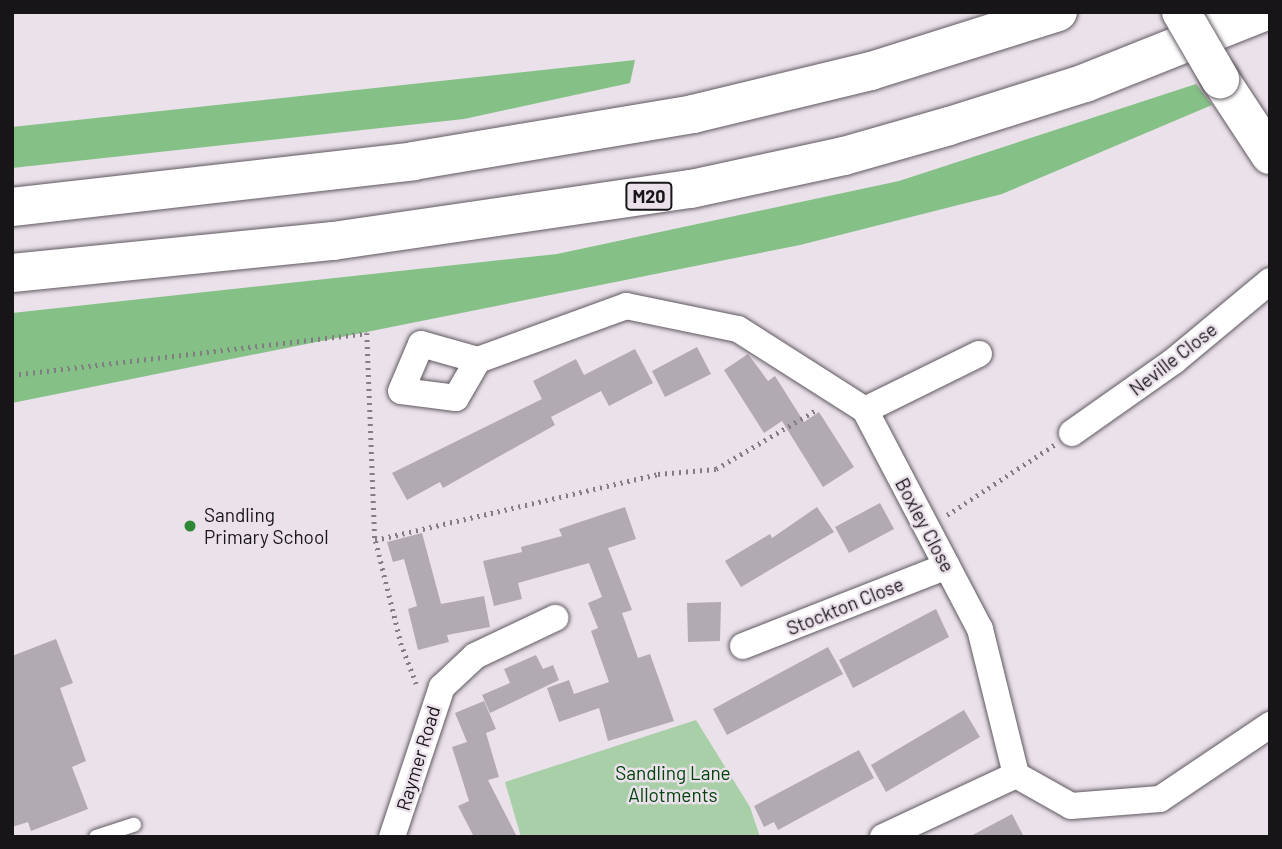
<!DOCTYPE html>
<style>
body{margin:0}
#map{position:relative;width:1282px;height:849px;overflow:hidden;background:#eae1ea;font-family:Barlow,sans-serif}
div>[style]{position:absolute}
.green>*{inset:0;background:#a9cfa9}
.forest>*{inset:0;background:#85c187}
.building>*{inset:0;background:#b2aab2}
.path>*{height:4.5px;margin-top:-2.25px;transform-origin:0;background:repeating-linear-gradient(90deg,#837d83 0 2px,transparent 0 7px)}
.roads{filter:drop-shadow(0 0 2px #605960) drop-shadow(0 0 2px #605960)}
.lane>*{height:14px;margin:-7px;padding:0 7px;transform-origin:7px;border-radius:7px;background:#fff}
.street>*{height:26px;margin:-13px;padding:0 13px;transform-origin:13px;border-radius:13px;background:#fff}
.secondary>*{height:38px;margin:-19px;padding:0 19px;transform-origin:19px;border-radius:19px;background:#fff}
.highway>*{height:38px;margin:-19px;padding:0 19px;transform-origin:19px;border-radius:19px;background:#fff}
.bridges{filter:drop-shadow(0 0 2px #605960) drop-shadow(0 0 2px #605960)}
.secondary-bridge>*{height:38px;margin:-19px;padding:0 19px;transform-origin:19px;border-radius:19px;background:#fff}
.dots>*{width:19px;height:19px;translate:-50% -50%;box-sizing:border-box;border:4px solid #eae1ea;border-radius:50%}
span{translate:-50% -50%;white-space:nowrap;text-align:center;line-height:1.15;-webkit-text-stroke:5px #eae1ea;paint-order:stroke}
.shield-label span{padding:2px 5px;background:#eae1ea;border:2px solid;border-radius:5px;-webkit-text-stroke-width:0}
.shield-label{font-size:18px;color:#181518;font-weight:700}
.street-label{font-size:19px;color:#181518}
.poi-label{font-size:19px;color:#181518}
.left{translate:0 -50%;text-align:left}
.park-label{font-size:19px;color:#00430b}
.frame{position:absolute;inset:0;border:14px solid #181518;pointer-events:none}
</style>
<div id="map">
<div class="green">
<i style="clip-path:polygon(696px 720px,750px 807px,760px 837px,521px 837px,505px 782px)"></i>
</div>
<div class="forest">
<i style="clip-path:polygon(635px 60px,630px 83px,464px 119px,12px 168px,12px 127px)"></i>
<i style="clip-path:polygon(1196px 84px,1212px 105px,1002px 194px,800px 245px,12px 403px,12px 313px,557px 254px,899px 181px)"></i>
</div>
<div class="building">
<i style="clip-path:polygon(697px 347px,711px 374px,665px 397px,652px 371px)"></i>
<i style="clip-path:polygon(635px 349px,653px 383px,609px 406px,601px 391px,551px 417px,555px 425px,443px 488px,440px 482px,407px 500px,392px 473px,542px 399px,533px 381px,576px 359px,584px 375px)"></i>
<i style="clip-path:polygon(748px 354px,768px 381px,775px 376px,804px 422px,819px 412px,854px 467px,823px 487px,782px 421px,764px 433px,724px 370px)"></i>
<i style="clip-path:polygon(880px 503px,894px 529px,849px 553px,835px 527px)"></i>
<i style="clip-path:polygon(625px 507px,636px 539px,608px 548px,632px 610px,622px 613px,638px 658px,650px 654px,674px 721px,608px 741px,599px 708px,559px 722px,547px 688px,569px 680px,574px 694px,609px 682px,591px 631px,598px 628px,588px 603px,602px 597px,589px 563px,518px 583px,522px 599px,494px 606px,483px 561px,522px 552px,521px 547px,562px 536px,559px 529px)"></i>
<i style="clip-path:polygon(817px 507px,834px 532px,741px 587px,725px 561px,770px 534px,772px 538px)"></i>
<i style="clip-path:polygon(422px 533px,441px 604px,484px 596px,490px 627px,447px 635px,449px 642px,418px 650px,408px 609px,417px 606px,404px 559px,393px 562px,387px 542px)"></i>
<i style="clip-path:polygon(721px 602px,720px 641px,688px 642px,687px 603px)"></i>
<i style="clip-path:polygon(936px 609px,949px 637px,853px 688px,839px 660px)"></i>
<i style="clip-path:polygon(56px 639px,73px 683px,60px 688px,86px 761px,72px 767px,88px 809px,31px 831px,28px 822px,12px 827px,12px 656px)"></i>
<i style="clip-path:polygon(828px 647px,843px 674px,727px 735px,713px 709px)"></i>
<i style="clip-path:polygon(536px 655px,543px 669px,553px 665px,559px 680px,490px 713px,482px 695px,510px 683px,504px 669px)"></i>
<i style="clip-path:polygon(484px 701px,496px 729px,486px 733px,499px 777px,488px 780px,517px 837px,474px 837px,458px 806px,469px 801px,452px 747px,467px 742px,455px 713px)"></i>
<i style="clip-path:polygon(964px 710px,980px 737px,886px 792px,871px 765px)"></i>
<i style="clip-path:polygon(859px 750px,874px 778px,778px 830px,774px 822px,764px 827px,754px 806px)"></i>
<i style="clip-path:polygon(1012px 814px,1024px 837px,969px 837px)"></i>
</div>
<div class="path">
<i style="left:12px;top:375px;width:357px;rotate:-6.7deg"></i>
<i style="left:367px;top:333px;width:207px;rotate:87.8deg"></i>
<i style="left:947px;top:515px;width:128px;rotate:-33.2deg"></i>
<i style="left:416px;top:684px;width:42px;rotate:-111deg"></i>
<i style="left:401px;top:645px;width:108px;rotate:-103.9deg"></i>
<i style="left:375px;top:540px;width:291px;rotate:-13.1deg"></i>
<i style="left:658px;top:474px;width:58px;rotate:-4.9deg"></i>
<i style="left:716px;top:469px;width:118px;rotate:-30.5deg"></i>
</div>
<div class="roads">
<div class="lane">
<i style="left:96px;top:837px;width:40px;rotate:-18deg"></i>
</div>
<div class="street">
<i style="left:478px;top:360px;width:44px;rotate:120.1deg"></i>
<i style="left:456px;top:398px;width:55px;rotate:-172.7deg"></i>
<i style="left:401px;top:391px;width:51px;rotate:-66.9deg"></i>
<i style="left:421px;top:344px;width:59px;rotate:15.7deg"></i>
<i style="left:478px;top:360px;width:158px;rotate:-20deg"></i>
<i style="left:626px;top:306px;width:114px;rotate:11.6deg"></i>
<i style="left:738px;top:329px;width:151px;rotate:32.5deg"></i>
<i style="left:865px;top:410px;width:247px;rotate:62.3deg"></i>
<i style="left:980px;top:629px;width:150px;rotate:76.1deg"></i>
<i style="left:1016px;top:775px;width:63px;rotate:29.4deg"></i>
<i style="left:1071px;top:806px;width:89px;rotate:-4.5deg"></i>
<i style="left:1160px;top:799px;width:133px;rotate:-33.9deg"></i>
<i style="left:865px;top:410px;width:127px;rotate:-26.2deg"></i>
<i style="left:1072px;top:433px;width:125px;rotate:-35.2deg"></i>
<i style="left:1174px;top:361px;width:125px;rotate:-39.8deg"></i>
<i style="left:743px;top:646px;width:219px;rotate:-21.4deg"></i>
<i style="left:392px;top:837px;width:158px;rotate:-71.6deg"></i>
<i style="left:442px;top:687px;width:45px;rotate:-43.2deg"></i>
<i style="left:475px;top:656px;width:89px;rotate:-25.4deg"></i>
<i style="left:883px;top:837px;width:147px;rotate:-25deg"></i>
</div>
<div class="secondary">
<i style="left:1220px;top:79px;width:91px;rotate:56.7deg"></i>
</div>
<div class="highway">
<i style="left:12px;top:207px;width:404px;rotate:-6.5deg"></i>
<i style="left:413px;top:161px;width:284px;rotate:-9.5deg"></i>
<i style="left:693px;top:114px;width:183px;rotate:-13.6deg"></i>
<i style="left:871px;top:71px;width:196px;rotate:-17.5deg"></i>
<i style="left:12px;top:273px;width:323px;rotate:-5.7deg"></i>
<i style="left:333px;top:241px;width:362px;rotate:-8.3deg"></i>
<i style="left:691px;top:189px;width:157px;rotate:-12.2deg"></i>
<i style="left:844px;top:156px;width:109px;rotate:-15.9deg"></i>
<i style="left:949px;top:126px;width:143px;rotate:-17.5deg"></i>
<i style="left:1085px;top:83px;width:192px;rotate:-21.7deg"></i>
</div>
</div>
<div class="bridges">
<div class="secondary-bridge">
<i style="left:1181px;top:12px;width:78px;rotate:59.8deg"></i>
</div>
</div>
<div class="dots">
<i style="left:190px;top:526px;background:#2d8737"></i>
</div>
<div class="shield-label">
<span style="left:649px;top:196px">M20</span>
</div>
<div class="street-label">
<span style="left:1173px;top:359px;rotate:-38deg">Neville Close</span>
<span style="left:925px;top:525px;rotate:62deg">Boxley Close</span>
<span style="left:845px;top:606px;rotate:-22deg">Stockton Close</span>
<span style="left:418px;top:758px;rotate:-73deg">Raymer Road</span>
</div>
<div class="poi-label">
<span class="left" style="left:204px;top:526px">Sandling<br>Primary School</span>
</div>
<div class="park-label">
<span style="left:673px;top:784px">Sandling Lane<br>Allotments</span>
</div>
<div class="frame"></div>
</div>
